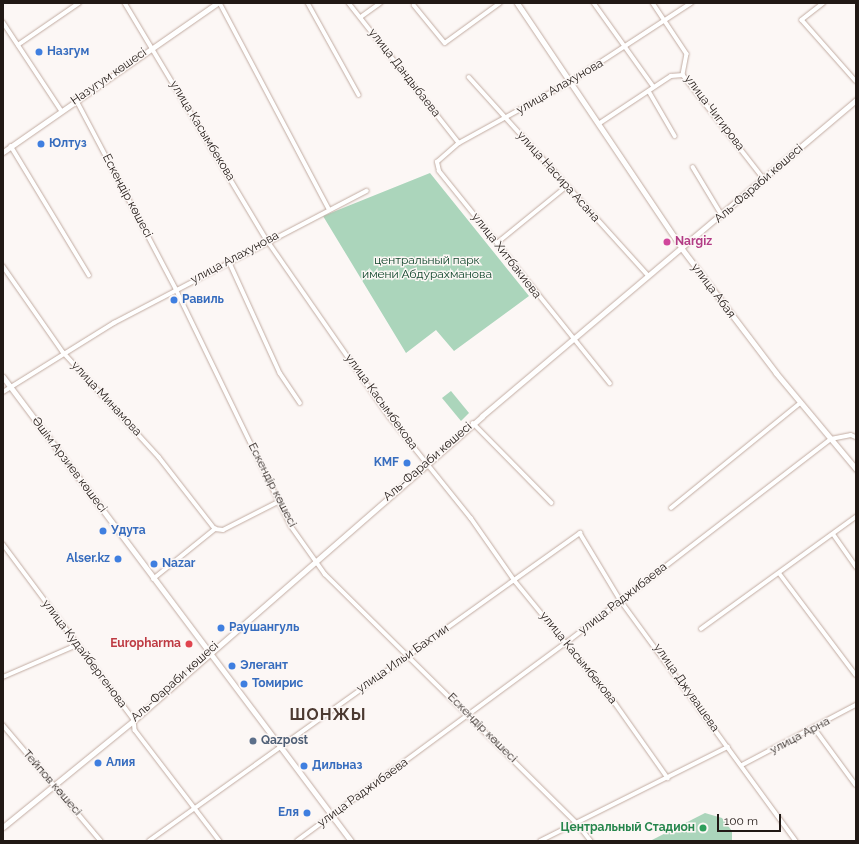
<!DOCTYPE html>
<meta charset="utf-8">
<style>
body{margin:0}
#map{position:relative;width:859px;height:844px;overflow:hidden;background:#fcf7f5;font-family:Raleway,sans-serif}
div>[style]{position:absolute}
.green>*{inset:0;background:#abd5bb}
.roads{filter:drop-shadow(0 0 1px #c2aca2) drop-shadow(0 0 1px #c2aca2)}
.street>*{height:3.5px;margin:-1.75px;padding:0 1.75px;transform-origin:1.75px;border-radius:1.75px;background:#fff}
.secondary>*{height:5px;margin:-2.5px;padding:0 2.5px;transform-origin:2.5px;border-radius:2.5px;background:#fff}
.dots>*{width:11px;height:11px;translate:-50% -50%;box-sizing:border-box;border:2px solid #fcf7f5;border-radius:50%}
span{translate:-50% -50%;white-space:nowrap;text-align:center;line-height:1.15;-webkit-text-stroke:3px #fcf7f5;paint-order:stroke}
.shop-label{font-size:12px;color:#366cbe;font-weight:700}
.left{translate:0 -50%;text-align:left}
.right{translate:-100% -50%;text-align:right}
.street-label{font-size:12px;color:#211915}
.hotel-label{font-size:12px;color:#b23c85;font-weight:700}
.park-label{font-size:12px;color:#0d4429}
.health-label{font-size:12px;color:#be3a42;font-weight:700}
.service-label{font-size:12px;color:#4e5e75;font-weight:700}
.leisure-label{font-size:12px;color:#27864d;font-weight:700}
.district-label{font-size:16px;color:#4c3a31;font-weight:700;letter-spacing:1px}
.frame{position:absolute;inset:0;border:4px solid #211915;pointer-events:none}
.scale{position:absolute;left:717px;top:814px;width:64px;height:18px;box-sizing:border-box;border:2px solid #211915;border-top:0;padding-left:5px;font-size:12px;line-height:14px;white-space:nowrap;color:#211915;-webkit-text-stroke:3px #fcf7f5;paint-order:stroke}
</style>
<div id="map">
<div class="green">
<i style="clip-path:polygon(430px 173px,529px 296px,454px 351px,436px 330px,406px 353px,323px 216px)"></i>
<i style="clip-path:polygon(451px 391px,469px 413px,461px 421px,442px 398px)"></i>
<i style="clip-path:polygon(705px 813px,722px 818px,732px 831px,732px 841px,650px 841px)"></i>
</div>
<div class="roads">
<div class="street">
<i style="left:125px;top:3px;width:276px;rotate:59.1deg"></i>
<i style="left:267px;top:240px;width:214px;rotate:55.3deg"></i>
<i style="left:389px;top:416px;width:131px;rotate:51.2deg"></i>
<i style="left:471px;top:518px;width:77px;rotate:55.1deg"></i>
<i style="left:515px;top:581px;width:158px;rotate:50.7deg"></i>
<i style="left:615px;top:703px;width:92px;rotate:54.8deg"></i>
<i style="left:220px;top:3px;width:233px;rotate:62.1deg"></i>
<i style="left:308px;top:3px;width:105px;rotate:61deg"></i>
<i style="left:349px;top:3px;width:178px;rotate:51.8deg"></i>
<i style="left:594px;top:3px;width:103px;rotate:54.5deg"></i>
<i style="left:653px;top:3px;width:61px;rotate:56.3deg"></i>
<i style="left:687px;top:54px;width:21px;rotate:101deg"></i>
<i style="left:683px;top:75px;width:132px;rotate:52.1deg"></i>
<i style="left:824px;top:3px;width:28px;rotate:142deg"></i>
<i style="left:802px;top:20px;width:81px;rotate:48.5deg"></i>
<i style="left:414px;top:5px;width:49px;rotate:50.8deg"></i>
<i style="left:445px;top:43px;width:68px;rotate:-36deg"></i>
<i style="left:361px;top:17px;width:24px;rotate:-36deg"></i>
<i style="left:3px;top:22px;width:105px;rotate:56.6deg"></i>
<i style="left:18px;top:45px;width:74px;rotate:-34.5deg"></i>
<i style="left:469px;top:77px;width:268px;rotate:47.9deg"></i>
<i style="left:649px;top:91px;width:52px;rotate:60deg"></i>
<i style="left:76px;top:99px;width:215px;rotate:62.2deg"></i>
<i style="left:176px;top:289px;width:263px;rotate:64.1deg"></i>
<i style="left:291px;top:526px;width:59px;rotate:54.7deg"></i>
<i style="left:325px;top:574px;width:354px;rotate:44.7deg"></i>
<i style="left:577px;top:823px;width:23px;rotate:52deg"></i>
<i style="left:600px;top:123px;width:85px;rotate:-33.5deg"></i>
<i style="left:671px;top:76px;width:12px;rotate:-5deg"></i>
<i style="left:11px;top:146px;width:151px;rotate:58.8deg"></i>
<i style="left:693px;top:167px;width:56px;rotate:58.9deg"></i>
<i style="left:497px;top:243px;width:89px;rotate:-39.1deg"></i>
<i style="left:229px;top:261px;width:123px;rotate:65.5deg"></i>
<i style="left:280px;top:373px;width:36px;rotate:56deg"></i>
<i style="left:3px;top:266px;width:105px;rotate:55.1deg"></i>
<i style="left:63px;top:352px;width:142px;rotate:47.6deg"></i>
<i style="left:159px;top:457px;width:91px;rotate:52.1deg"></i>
<i style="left:610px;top:384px;width:273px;rotate:-128.8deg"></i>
<i style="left:439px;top:171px;width:9px;rotate:-103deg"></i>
<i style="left:437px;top:162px;width:29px;rotate:-41deg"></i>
<i style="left:459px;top:143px;width:127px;rotate:-28.8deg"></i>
<i style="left:570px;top:82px;width:145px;rotate:-33.1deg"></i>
<i style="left:3px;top:392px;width:131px;rotate:-31.9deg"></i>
<i style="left:114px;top:323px;width:285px;rotate:-27.6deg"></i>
<i style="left:473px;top:423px;width:112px;rotate:45.4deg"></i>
<i style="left:671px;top:508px;width:166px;rotate:-39.1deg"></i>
<i style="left:834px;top:535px;width:39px;rotate:55deg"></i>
<i style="left:3px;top:544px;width:219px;rotate:53.3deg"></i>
<i style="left:134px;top:720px;width:10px;rotate:84deg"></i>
<i style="left:135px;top:730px;width:140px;rotate:52.6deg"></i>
<i style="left:780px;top:574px;width:126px;rotate:53deg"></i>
<i style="left:153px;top:579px;width:80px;rotate:-38.9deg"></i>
<i style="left:215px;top:529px;width:8px;rotate:7deg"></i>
<i style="left:223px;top:530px;width:64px;rotate:-27deg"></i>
<i style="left:701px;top:629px;width:191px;rotate:-35.9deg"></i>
<i style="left:3px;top:677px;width:81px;rotate:-23.4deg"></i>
<i style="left:3px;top:725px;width:152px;rotate:49.8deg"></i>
<i style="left:815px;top:729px;width:69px;rotate:53.8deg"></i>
<i style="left:742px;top:765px;width:129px;rotate:-27.8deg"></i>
<i style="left:149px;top:841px;width:530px;rotate:-35.55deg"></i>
<i style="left:580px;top:533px;width:79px;rotate:58.9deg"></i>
<i style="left:621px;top:601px;width:297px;rotate:53.9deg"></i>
<i style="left:297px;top:841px;width:334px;rotate:-36.4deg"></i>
<i style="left:566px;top:643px;width:334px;rotate:-37.6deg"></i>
<i style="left:831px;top:439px;width:20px;rotate:-11deg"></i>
<i style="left:851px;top:435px;width:5px;rotate:22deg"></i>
<i style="left:540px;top:841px;width:210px;rotate:-26.6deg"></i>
</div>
<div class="secondary">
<i style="left:517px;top:3px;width:296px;rotate:56.1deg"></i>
<i style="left:682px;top:249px;width:156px;rotate:52.8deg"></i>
<i style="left:776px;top:373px;width:125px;rotate:50.2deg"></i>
<i style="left:3px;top:152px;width:261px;rotate:-34.8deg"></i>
<i style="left:3px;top:377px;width:580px;rotate:53.13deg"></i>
<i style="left:3px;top:827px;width:169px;rotate:-39.2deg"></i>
<i style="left:134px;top:720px;width:462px;rotate:-41.1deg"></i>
<i style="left:482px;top:416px;width:490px;rotate:-40.2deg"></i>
</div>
</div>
<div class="dots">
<i style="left:39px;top:52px;background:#3f7fe0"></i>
<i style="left:41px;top:144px;background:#3f7fe0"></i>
<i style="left:667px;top:242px;background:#d1479c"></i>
<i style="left:174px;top:300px;background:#3f7fe0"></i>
<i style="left:407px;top:463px;background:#3f7fe0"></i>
<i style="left:103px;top:531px;background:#3f7fe0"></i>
<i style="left:118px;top:559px;background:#3f7fe0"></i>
<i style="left:154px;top:564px;background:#3f7fe0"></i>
<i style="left:221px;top:628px;background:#3f7fe0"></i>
<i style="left:189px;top:644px;background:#e0444e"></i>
<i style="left:232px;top:666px;background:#3f7fe0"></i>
<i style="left:244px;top:684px;background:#3f7fe0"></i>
<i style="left:253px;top:741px;background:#5c6f8a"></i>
<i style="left:98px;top:763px;background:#3f7fe0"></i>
<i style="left:304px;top:766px;background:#3f7fe0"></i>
<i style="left:307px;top:813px;background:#3f7fe0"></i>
<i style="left:703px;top:828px;background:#2e9e5b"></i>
</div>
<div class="shop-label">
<span class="left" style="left:47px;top:52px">Назгум</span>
<span class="left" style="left:49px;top:144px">Юлтуз</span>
<span class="left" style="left:182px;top:300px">Равиль</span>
<span class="right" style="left:399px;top:463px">KMF</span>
<span class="left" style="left:111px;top:531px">Удута</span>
<span class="right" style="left:110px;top:559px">Alser.kz</span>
<span class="left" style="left:162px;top:564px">Nazar</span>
<span class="left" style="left:229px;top:628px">Раушангуль</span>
<span class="left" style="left:240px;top:666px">Элегант</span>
<span class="left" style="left:252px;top:684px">Томирис</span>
<span class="left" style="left:106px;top:763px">Алия</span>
<span class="left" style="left:312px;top:766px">Дильназ</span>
<span class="right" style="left:299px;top:813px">Еля</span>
</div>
<div class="street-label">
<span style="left:404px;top:73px;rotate:52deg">улица Дандыбаева</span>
<span style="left:109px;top:77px;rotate:-35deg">Назугум көшесі</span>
<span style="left:560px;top:87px;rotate:-30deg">улица Алахунова</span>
<span style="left:714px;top:113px;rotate:53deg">улица Чигирова</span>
<span style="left:202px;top:131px;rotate:59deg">улица Касымбекова</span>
<span style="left:558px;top:177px;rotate:48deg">улица Насира Асана</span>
<span style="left:759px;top:184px;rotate:-41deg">Аль-Фараби көшесі</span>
<span style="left:127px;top:196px;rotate:62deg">Ескендір көшесі</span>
<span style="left:506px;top:256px;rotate:52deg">улица Хитбакиева</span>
<span style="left:235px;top:258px;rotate:-28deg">улица Алахунова</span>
<span style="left:713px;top:291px;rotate:53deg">улица Абая</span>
<span style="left:106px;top:399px;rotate:47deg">улица Минамова</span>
<span style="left:381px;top:402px;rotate:54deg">улица Касымбекова</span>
<span style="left:428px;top:462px;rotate:-41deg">Аль-Фараби көшесі</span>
<span style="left:69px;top:465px;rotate:53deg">Әшім Арзиев көшесі</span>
<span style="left:272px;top:485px;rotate:63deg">Ескендір көшесі</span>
<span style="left:623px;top:599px;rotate:-38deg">улица Раджибаева</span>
<span style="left:84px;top:654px;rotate:53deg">улица Кудайбергенова</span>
<span style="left:578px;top:658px;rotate:51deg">улица Касымбекова</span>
<span style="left:403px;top:659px;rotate:-35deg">улица Ильи Бахтии</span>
<span style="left:175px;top:682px;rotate:-42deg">Аль-Фараби көшесі</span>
<span style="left:686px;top:688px;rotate:55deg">улица Джувашева</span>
<span style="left:482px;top:728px;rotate:45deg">Ескендір көшесі</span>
<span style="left:800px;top:736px;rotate:-28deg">улица Арна</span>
<span style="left:52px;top:783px;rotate:49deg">Тейпов көшесі</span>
<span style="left:363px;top:793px;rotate:-36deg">улица Раджибаева</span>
</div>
<div class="hotel-label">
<span class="left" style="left:675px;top:242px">Nargiz</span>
</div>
<div class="park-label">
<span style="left:427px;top:268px">центральный парк<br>имени Абдурахманова</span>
</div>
<div class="health-label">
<span class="right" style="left:181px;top:644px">Europharma</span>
</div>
<div class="service-label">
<span class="left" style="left:261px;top:741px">Qazpost</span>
</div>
<div class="leisure-label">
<span class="right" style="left:695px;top:828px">Центральный Стадион</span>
</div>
<div class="district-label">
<span style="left:328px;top:715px">ШОНЖЫ</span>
</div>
<div class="frame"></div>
<div class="scale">100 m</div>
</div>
